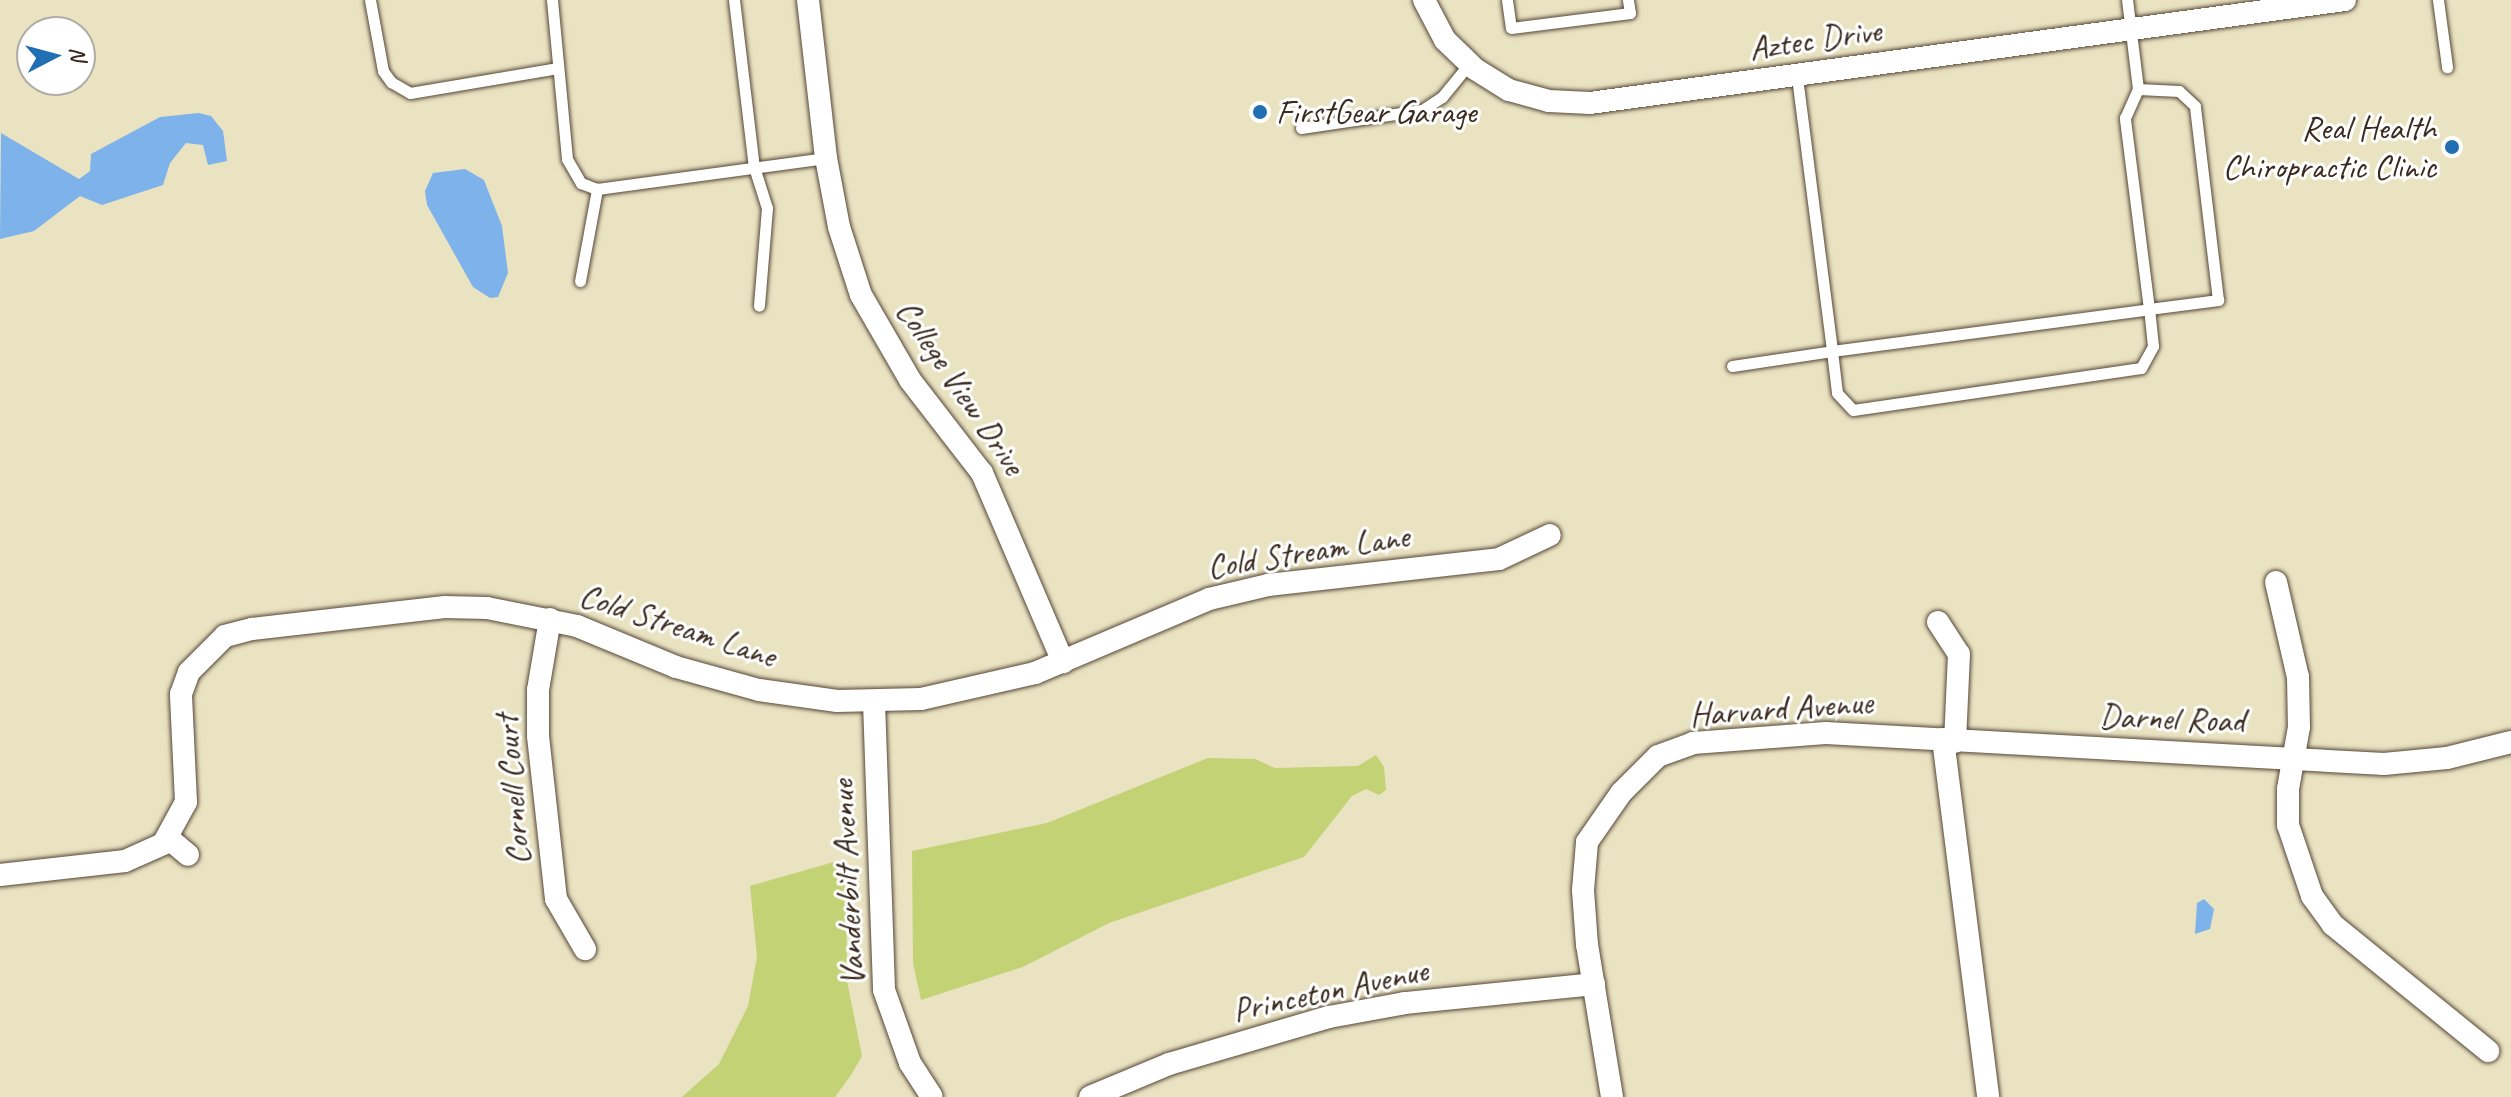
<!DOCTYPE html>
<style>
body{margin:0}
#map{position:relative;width:2511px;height:1097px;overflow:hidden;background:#eae3c2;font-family:Caveat,sans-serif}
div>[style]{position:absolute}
.green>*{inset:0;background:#c2d275}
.water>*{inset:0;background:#7db2eb}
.roads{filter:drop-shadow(0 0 2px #554637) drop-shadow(0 0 2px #554637)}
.service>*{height:11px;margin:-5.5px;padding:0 5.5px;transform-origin:5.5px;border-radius:5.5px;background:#fff}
.minor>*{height:22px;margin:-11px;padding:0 11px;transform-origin:11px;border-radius:11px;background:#fff}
.dots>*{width:22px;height:22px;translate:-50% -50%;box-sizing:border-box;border:4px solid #fff;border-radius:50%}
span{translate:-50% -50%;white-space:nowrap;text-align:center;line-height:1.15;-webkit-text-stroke:6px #fff;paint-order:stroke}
.street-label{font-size:34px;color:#3b2a1e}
.poi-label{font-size:34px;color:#3b2a1e}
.left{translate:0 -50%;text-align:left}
.right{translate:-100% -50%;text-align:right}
.north{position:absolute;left:16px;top:16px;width:80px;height:80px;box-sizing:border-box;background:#fff;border:2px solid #b1aaa5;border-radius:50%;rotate:84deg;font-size:22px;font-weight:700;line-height:32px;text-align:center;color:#3b2a1e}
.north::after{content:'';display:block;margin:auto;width:28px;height:36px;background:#1f6fb2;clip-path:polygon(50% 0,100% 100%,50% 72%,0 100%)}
</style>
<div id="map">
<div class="green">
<i style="clip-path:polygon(1376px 755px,1384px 767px,1386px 790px,1379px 795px,1366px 789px,1352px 796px,1304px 857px,1109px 923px,1023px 967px,921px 1000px,913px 963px,912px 851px,1047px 823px,1208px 758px,1255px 759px,1275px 768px,1358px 766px)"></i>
<i style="clip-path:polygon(834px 862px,846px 873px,847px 981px,862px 1056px,851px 1075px,835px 1097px,682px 1097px,719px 1064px,748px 1006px,757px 957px,750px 886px)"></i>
</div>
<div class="water">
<i style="clip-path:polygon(199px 113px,211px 116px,223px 131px,227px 161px,208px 165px,203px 145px,186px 143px,170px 163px,163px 185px,102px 205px,80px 196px,34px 231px,0 239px,1px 133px,79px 179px,90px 171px,91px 154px,160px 117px)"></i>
<i style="clip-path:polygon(465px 169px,484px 180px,502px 226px,508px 273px,498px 297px,490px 298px,473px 287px,427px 205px,425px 191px,433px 173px)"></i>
<i style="clip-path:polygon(2204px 899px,2214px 909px,2210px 929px,2195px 934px,2197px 903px)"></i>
</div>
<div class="roads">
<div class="service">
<i style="left:370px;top:0;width:72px;rotate:79.6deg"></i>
<i style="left:383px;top:71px;width:14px;rotate:54deg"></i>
<i style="left:391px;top:82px;width:22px;rotate:30deg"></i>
<i style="left:410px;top:93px;width:150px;rotate:-9.6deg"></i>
<i style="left:552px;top:0;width:160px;rotate:84.6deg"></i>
<i style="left:567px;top:159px;width:28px;rotate:60deg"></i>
<i style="left:581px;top:183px;width:17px;rotate:21deg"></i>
<i style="left:597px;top:189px;width:231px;rotate:-7.7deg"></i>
<i style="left:734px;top:0;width:168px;rotate:83.2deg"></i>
<i style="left:754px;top:167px;width:43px;rotate:72.4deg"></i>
<i style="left:767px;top:208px;width:98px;rotate:94.7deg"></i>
<i style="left:1507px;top:0;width:28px;rotate:82deg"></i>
<i style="left:1511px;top:28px;width:120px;rotate:-7.2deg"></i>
<i style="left:1630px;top:13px;width:13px;rotate:-99deg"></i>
<i style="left:2438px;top:0;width:68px;rotate:82.3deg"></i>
<i style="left:1797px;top:77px;width:276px;rotate:82.7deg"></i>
<i style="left:1832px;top:351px;width:320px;rotate:-7.5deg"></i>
<i style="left:2149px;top:309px;width:193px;rotate:-97.2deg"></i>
<i style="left:2125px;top:118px;width:32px;rotate:-66deg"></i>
<i style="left:2138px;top:89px;width:90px;rotate:-97deg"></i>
<i style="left:1301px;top:128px;width:122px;rotate:-8.5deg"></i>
<i style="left:1422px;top:110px;width:24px;rotate:-33deg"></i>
<i style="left:1442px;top:97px;width:43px;rotate:-50.7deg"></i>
<i style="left:580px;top:281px;width:94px;rotate:-79.5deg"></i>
<i style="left:1732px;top:366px;width:101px;rotate:-8.5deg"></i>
<i style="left:1832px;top:351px;width:42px;rotate:83.2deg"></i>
<i style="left:1837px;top:393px;width:23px;rotate:47deg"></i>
<i style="left:1853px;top:410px;width:291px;rotate:-8.3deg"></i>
<i style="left:2141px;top:368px;width:25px;rotate:-61deg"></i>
<i style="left:2153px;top:346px;width:37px;rotate:-96deg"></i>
<i style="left:2149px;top:309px;width:70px;rotate:-7.4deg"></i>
<i style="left:2218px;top:300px;width:195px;rotate:-96.8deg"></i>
<i style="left:2195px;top:106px;width:22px;rotate:-137deg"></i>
<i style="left:2179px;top:91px;width:41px;rotate:-177.2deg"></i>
</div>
<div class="minor">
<i style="left:808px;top:0;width:159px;rotate:83.5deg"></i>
<i style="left:826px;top:158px;width:70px;rotate:79.3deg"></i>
<i style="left:839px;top:227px;width:71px;rotate:72.1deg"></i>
<i style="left:861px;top:295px;width:98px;rotate:60deg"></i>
<i style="left:910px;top:380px;width:118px;rotate:52.3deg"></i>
<i style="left:982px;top:473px;width:206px;rotate:66.8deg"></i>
<i style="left:1424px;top:0;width:45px;rotate:62.3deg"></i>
<i style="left:1445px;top:40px;width:42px;rotate:44deg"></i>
<i style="left:1475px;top:69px;width:40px;rotate:32deg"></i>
<i style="left:1509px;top:90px;width:41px;rotate:15.4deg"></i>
<i style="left:1549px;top:101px;width:41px;rotate:2.8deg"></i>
<i style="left:1590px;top:103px;width:762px;rotate:-7.77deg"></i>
<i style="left:2276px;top:582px;width:98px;rotate:77deg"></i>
<i style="left:2298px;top:677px;width:50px;rotate:88.9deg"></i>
<i style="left:2299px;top:727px;width:63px;rotate:100.1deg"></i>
<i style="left:2288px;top:789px;width:36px;rotate:90deg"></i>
<i style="left:2288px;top:825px;width:75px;rotate:71.3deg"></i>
<i style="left:2312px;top:896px;width:36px;rotate:54deg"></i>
<i style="left:2333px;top:925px;width:200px;rotate:39.1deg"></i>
<i style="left:550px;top:619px;width:72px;rotate:99.6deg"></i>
<i style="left:538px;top:690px;width:46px;rotate:90deg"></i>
<i style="left:538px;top:736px;width:164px;rotate:83.7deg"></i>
<i style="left:556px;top:899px;width:58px;rotate:59.9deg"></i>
<i style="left:1938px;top:622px;width:38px;rotate:57deg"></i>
<i style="left:1959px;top:654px;width:88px;rotate:92.6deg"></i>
<i style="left:874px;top:702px;width:288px;rotate:88deg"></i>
<i style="left:884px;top:990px;width:77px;rotate:70.4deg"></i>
<i style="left:910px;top:1063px;width:40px;rotate:57.1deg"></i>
<i style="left:1943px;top:739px;width:361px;rotate:82.8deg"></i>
<i style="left:168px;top:838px;width:26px;rotate:40deg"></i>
<i style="left:0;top:875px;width:126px;rotate:-6.4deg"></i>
<i style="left:125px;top:861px;width:42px;rotate:-24.1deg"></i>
<i style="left:163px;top:844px;width:48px;rotate:-61.3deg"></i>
<i style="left:186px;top:802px;width:108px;rotate:-92.7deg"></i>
<i style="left:181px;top:694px;width:23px;rotate:-70deg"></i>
<i style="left:189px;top:672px;width:51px;rotate:-45deg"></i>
<i style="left:225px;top:636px;width:28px;rotate:-15deg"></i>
<i style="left:252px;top:629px;width:194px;rotate:-6.5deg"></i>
<i style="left:445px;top:607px;width:42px;rotate:1.4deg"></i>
<i style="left:487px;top:608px;width:92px;rotate:11.3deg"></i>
<i style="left:577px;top:626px;width:107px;rotate:22.5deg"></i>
<i style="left:676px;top:667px;width:86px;rotate:15.5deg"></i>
<i style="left:759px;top:690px;width:79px;rotate:8deg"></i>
<i style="left:837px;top:701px;width:84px;rotate:-1.4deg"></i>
<i style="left:921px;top:699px;width:117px;rotate:-12.8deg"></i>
<i style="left:1035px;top:673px;width:189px;rotate:-23deg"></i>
<i style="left:1209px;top:599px;width:61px;rotate:-13.3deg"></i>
<i style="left:1268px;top:585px;width:232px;rotate:-6.4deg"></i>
<i style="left:1499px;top:559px;width:56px;rotate:-25.2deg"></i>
<i style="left:1090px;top:1097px;width:86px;rotate:-22.7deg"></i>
<i style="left:1169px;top:1064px;width:167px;rotate:-16.4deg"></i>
<i style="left:1329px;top:1017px;width:77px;rotate:-10.4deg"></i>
<i style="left:1405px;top:1003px;width:190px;rotate:-5.7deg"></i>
<i style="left:1612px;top:1097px;width:154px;rotate:-99.3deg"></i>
<i style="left:1587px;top:945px;width:55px;rotate:-94.2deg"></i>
<i style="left:1583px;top:890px;width:48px;rotate:-85.2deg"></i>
<i style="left:1587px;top:842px;width:60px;rotate:-55.2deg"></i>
<i style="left:1621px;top:793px;width:52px;rotate:-45deg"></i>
<i style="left:1658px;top:756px;width:37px;rotate:-20deg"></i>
<i style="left:1693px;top:743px;width:133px;rotate:-4.3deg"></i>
<i style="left:1826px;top:733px;width:559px;rotate:3.18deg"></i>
<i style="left:2384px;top:764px;width:63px;rotate:-5.4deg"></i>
<i style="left:2447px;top:758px;width:66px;rotate:-14deg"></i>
</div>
</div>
<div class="dots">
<i style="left:1260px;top:112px;background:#1f6fb2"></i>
<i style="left:2452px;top:147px;background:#1f6fb2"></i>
</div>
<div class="street-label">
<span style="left:1815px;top:39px;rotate:-8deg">Aztec Drive</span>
<span style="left:961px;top:387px;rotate:56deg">College View Drive</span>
<span style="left:1308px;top:551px;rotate:-9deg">Cold Stream Lane</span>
<span style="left:678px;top:625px;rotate:18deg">Cold Stream Lane</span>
<span style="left:1781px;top:708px;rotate:-4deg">Harvard Avenue</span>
<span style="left:2172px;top:718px;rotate:2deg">Darnel Road</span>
<span style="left:512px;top:790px;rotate:-95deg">Cornell Court</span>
<span style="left:847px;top:883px;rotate:-93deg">Vanderbilt Avenue</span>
<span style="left:1330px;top:990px;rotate:-12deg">Princeton Avenue</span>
</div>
<div class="poi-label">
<span class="left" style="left:1276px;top:112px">FirstGear Garage</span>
<span class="right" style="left:2436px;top:147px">Real Health<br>Chiropractic Clinic</span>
</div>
<div class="north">N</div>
</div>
